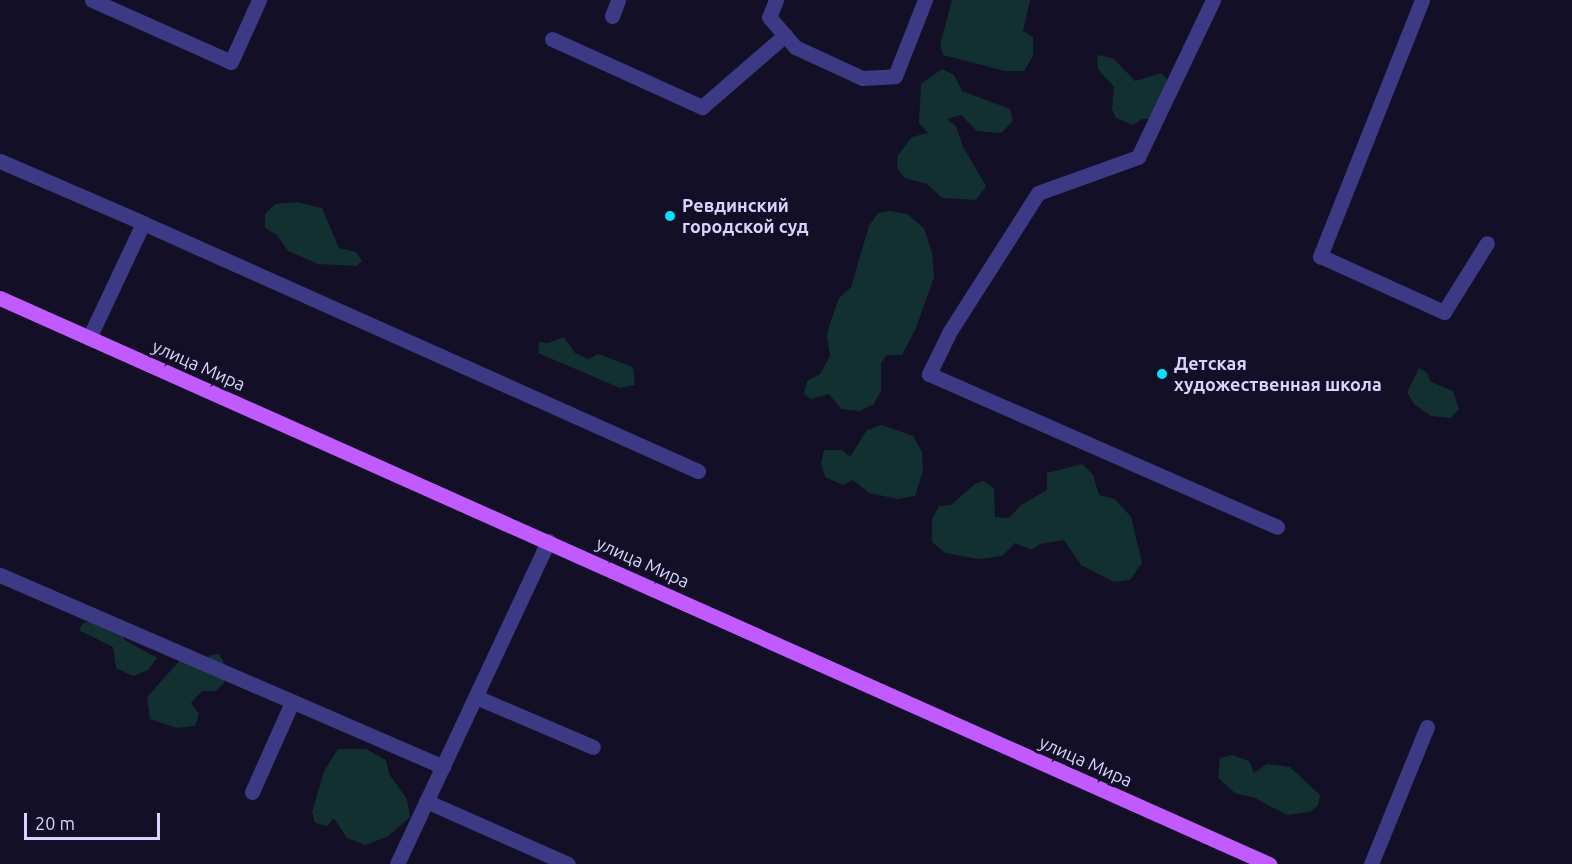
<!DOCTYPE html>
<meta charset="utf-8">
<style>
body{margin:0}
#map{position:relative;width:1572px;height:864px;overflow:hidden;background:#130f26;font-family:Ubuntu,sans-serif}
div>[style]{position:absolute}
.green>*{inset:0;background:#12302f}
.minor>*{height:15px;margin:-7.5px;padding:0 7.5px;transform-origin:7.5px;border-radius:7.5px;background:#3d3a85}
.major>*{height:15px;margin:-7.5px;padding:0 7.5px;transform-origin:7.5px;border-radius:7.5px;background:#c25bff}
.dots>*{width:16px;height:16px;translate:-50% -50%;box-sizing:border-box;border:3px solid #130f26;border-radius:50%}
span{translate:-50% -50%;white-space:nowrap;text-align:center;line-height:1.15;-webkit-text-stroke:6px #130f26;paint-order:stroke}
.poi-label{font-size:18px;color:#d9d4ff;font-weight:700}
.left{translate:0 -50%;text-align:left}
.street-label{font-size:18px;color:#d9d4ff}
.scale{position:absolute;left:24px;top:813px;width:136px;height:27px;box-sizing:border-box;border:3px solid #d9d4ff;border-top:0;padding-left:8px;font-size:18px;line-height:21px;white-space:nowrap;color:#d9d4ff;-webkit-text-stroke:4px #130f26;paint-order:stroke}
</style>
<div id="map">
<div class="green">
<i style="clip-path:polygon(952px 0,1030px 0,1023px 31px,1033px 37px,1033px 56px,1024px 71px,1005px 71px,943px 55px,940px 45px)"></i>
<i style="clip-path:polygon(1097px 55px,1113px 58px,1135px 81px,1161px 73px,1173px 85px,1157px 119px,1142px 119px,1133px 125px,1116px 118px,1112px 109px,1114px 87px,1098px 69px)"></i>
<i style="clip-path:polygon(942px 69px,954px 75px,962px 91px,1010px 109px,1013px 121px,1001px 133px,977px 131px,961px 115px,947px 119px,956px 126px,963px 147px,986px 186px,976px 200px,942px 198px,927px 184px,905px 178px,897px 168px,898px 155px,912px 137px,928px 133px,919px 123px,921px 84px)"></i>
<i style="clip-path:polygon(297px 202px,322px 208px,339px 248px,356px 252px,362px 261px,357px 266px,318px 264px,288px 251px,277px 235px,265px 228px,265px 214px,275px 204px)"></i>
<i style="clip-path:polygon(890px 211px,907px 214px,924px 228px,932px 253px,934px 277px,916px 328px,902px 355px,887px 355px,881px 363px,881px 391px,874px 404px,860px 411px,841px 409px,829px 394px,811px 399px,804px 394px,807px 381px,820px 374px,830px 356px,827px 335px,831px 320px,839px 298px,851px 287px,869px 226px,878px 213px)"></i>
<i style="clip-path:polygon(564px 337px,575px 353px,588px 359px,598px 354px,633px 367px,635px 385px,620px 388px,538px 353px,539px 342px,548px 343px)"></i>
<i style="clip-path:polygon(1419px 368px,1427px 373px,1431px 382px,1453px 391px,1459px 409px,1451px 418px,1431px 416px,1414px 404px,1407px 392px)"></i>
<i style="clip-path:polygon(882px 425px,913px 436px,922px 452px,923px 471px,915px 496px,898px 499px,869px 493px,853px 480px,843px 485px,825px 477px,821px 463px,824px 450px,842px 450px,850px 457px,867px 430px)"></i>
<i style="clip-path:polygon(1082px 464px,1093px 475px,1099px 495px,1115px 499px,1131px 517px,1142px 563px,1130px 580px,1114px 582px,1081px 565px,1064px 540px,1040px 544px,1032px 550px,1015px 543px,1002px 556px,979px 559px,945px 553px,932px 542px,932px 519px,939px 506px,951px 505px,975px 484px,983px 481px,994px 488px,995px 517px,1009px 518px,1021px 505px,1047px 490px,1047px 473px)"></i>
<i style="clip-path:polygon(101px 619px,116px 625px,125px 640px,157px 658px,148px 670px,133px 676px,116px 668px,113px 647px,79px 630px,83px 623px)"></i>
<i style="clip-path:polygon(219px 654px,226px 666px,224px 683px,216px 691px,202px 691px,191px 703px,199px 714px,195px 726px,177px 728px,150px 719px,147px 697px,181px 659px,205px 664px,210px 655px)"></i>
<i style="clip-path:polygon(338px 749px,366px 749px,386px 760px,389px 774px,407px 799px,410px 817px,387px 837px,365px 845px,347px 838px,334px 818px,327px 826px,315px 823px,312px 812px,324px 771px)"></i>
<i style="clip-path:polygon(1232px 755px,1249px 761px,1254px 773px,1267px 764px,1290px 767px,1320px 795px,1318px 806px,1310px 812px,1287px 815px,1255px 798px,1235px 793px,1218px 778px,1220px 758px)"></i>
</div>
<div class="minor">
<i style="left:92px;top:0;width:152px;rotate:24deg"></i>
<i style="left:231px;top:62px;width:68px;rotate:-65.7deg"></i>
<i style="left:776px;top:0;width:18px;rotate:112deg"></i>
<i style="left:769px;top:17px;width:40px;rotate:49deg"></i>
<i style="left:795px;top:47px;width:74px;rotate:24.8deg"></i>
<i style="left:862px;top:78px;width:33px;rotate:-3deg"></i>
<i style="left:895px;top:76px;width:82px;rotate:-68.5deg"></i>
<i style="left:1213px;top:0;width:174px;rotate:115.5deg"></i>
<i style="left:1138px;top:157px;width:106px;rotate:160.2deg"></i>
<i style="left:1038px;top:193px;width:164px;rotate:122.5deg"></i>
<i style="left:950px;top:331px;width:48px;rotate:116deg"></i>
<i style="left:929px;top:374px;width:380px;rotate:23.7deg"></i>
<i style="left:1422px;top:0;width:276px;rotate:111.7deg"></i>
<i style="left:1320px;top:256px;width:136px;rotate:24.3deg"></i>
<i style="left:1444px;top:312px;width:81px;rotate:-58.1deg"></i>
<i style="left:612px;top:16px;width:17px;rotate:-69deg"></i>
<i style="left:552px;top:39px;width:165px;rotate:24.4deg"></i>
<i style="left:702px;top:107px;width:110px;rotate:-40.9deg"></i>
<i style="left:0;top:161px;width:156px;rotate:23.4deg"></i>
<i style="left:89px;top:338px;width:127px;rotate:-64.8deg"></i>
<i style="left:143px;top:223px;width:608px;rotate:24.08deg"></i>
<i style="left:0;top:575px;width:483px;rotate:23.4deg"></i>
<i style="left:476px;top:697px;width:127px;rotate:23.1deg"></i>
<i style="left:252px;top:792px;width:98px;rotate:-66deg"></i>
<i style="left:426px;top:801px;width:155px;rotate:23.9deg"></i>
<i style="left:397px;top:864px;width:357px;rotate:-64.9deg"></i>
<i style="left:1371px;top:864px;width:148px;rotate:-67.8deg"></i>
</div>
<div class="major">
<i style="left:0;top:298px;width:1390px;rotate:24.04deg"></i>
</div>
<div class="dots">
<i style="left:670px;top:216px;background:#00e5ff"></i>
<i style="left:1162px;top:374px;background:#00e5ff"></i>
</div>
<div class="poi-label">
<span class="left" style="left:682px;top:216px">Ревдинский<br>городской суд</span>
<span class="left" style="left:1174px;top:374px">Детская<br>художественная школа</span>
</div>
<div class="street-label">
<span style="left:199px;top:365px;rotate:24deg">улица Мира</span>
<span style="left:643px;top:562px;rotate:24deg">улица Мира</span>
<span style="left:1086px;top:761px;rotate:24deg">улица Мира</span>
</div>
<div class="scale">20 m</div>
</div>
